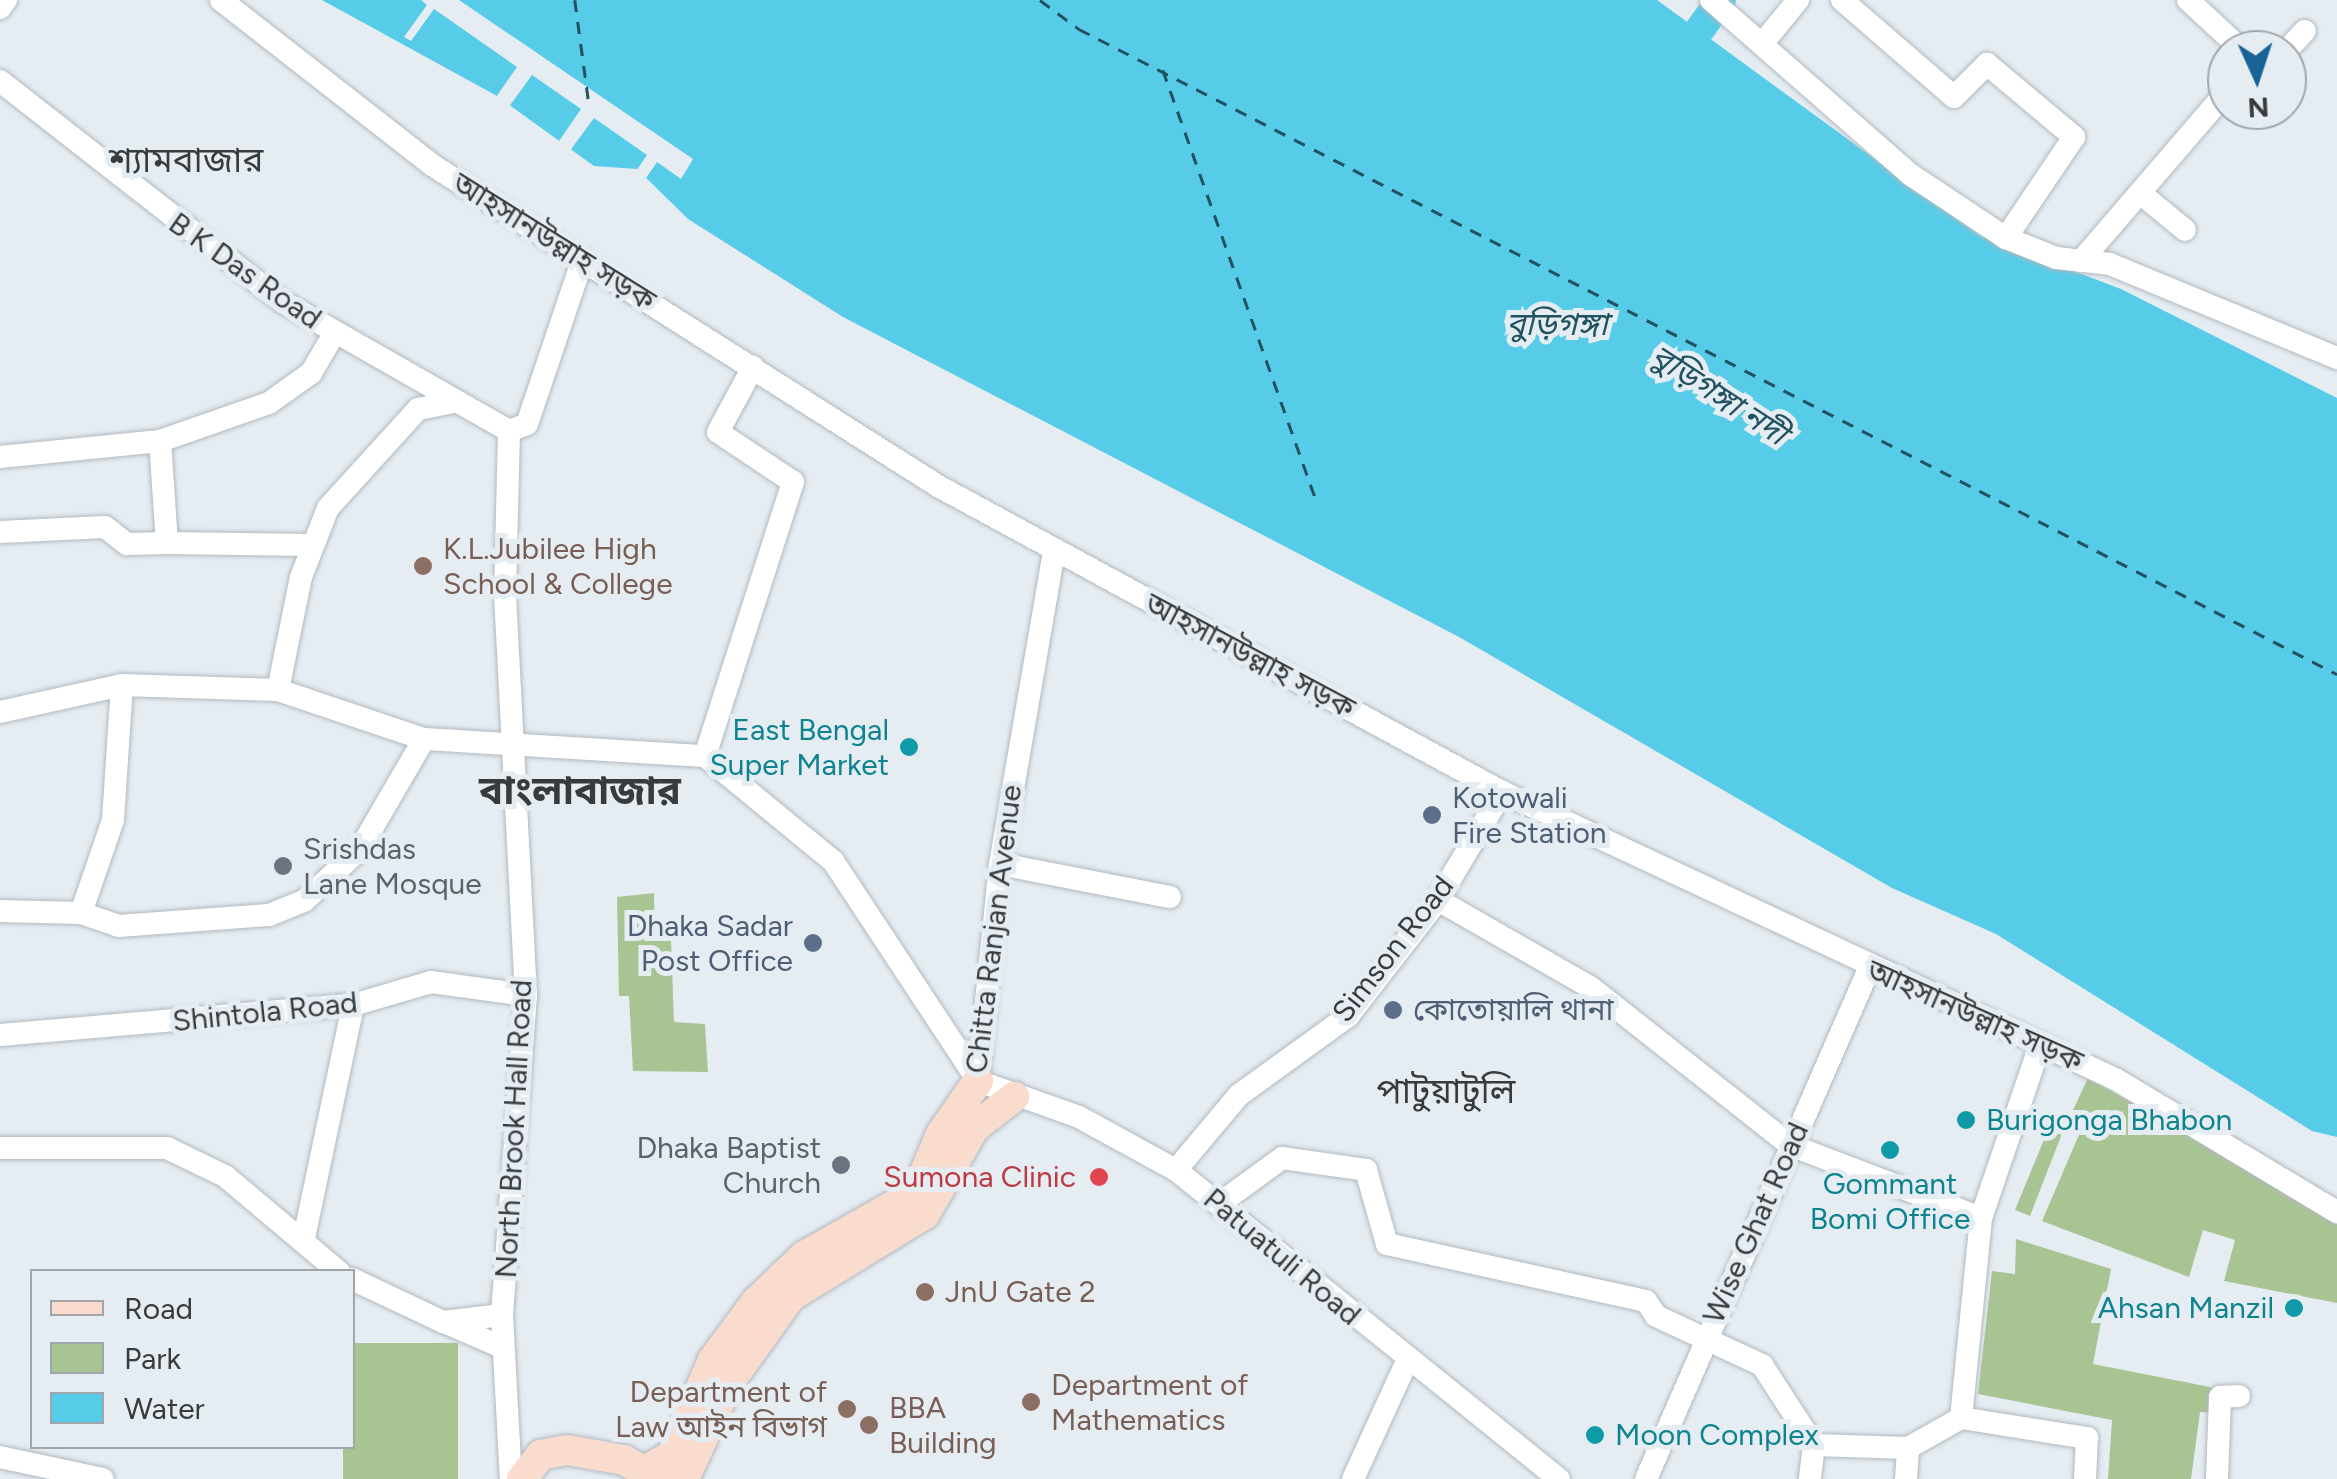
<!DOCTYPE html>
<meta charset="utf-8">
<style>
body{margin:0}
#map{position:relative;width:2337px;height:1479px;overflow:hidden;background:#e5edf3;font-family:Figtree,"Noto Sans Bengali",sans-serif}
div>[style]{position:absolute}
.green>*{inset:0;background:#a8c493}
.water>*{inset:0;background:#57cce9}
.pier>*{inset:0;background:#e5edf3}
.river>*{height:30px;margin:-15px;padding:0 15px;transform-origin:15px;border-radius:15px;background:#57cce9}
.ferry>*{height:2.5px;margin-top:-1.25px;transform-origin:0;background:repeating-linear-gradient(90deg,#21525f 0 12px,transparent 0 22px)}
.roads{filter:drop-shadow(0 0 2px #b2b9bf) drop-shadow(0 0 2px #b2b9bf)}
.minor>*{height:22px;margin:-11px;padding:0 11px;transform-origin:11px;border-radius:11px;background:#fff}
.major>*{height:30px;margin:-15px;padding:0 15px;transform-origin:15px;border-radius:15px;background:#f9dcce}
.dots>*{width:28px;height:28px;translate:-50% -50%;box-sizing:border-box;border:5px solid #e5edf3;border-radius:50%}
span{translate:-50% -50%;white-space:nowrap;text-align:center;line-height:1.15;-webkit-text-stroke:10px #e5edf3;paint-order:stroke}
.street-label{font-size:30px;color:#383b3e}
.education-label{font-size:30px;color:#785e54}
.left{translate:0 -50%;text-align:left}
.right{translate:-100% -50%;text-align:right}
.culture-label{font-size:30px;color:#0d838f}
.service-label{font-size:30px;color:#4e5e75}
.worship-label{font-size:30px;color:#5b616d}
.health-label{font-size:30px;color:#be3a42}
.water-label{font-size:32px;color:#21525f;font-style:italic}
.quarter-label{font-size:35px;color:#383b3e}
.district-label{font-size:40px;color:#383b3e;font-weight:700}
.legend{position:absolute;left:30px;top:1269px;width:325px;height:180px;box-sizing:border-box;background:#e5edf3;border:2px solid #a0a6ab;margin:0;padding:12px 18px;list-style:none;font-size:30px;color:#383b3e}
.legend li{display:flex;align-items:center;gap:20px;height:50px}
.legend b{width:50px;border:2px solid #a0a6ab}
.north{position:absolute;left:2207px;top:30px;width:100px;height:100px;box-sizing:border-box;background:#e5edf3;border:2px solid #a0a6ab;border-radius:50%;rotate:177deg;font-size:28px;font-weight:700;line-height:40px;text-align:center;color:#383b3e}
.north::after{content:'';display:block;margin:auto;width:35px;height:45px;background:#186295;clip-path:polygon(50% 0,100% 100%,50% 72%,0 100%)}
</style>
<div id="map">
<div class="green">
<i style="clip-path:polygon(654px 893px,655px 941px,671px 940px,674px 1022px,705px 1024px,708px 1072px,633px 1071px,629px 996px,619px 996px,617px 897px)"></i>
<i style="clip-path:polygon(2088px 1078px,2337px 1217px,2337px 1303px,2224px 1281px,2235px 1240px,2203px 1230px,2189px 1277px,2042px 1221px,2081px 1130px,2067px 1123px)"></i>
<i style="clip-path:polygon(2050px 1125px,2063px 1131px,2030px 1216px,2015px 1210px)"></i>
<i style="clip-path:polygon(2016px 1239px,2111px 1269px,2093px 1364px,2220px 1389px,2216px 1413px,2200px 1412px,2191px 1479px,2108px 1479px,2112px 1420px,1978px 1394px,1992px 1271px,2015px 1274px)"></i>
<i style="clip-path:polygon(353px 1343px,458px 1343px,458px 1479px,343px 1479px,343px 1447px,352px 1446px)"></i>
</div>
<div class="water">
<i style="clip-path:polygon(322px 0,1657px 0,1979px 235px,2121px 289px,2337px 398px,2337px 1137px,2312px 1131px,1996px 934px,1892px 888px,1459px 637px,843px 317px,688px 219px,637px 169px,594px 166px,497px 96px)"></i>
</div>
<div class="pier">
<i style="clip-path:polygon(421px 0,459px 0,693px 159px,681px 179px,657px 162px,644px 181px,634px 174px,647px 155px,594px 118px,569px 152px,557px 144px,581px 109px,532px 75px,508px 108px,494px 100px,517px 67px,434px 9px,411px 41px,404px 37px,427px 5px)"></i>
</div>
<div class="river">
<i style="left:1676px;top:63px;width:77px;rotate:-54.5deg"></i>
</div>
<div class="ferry">
<i style="left:575px;top:0;width:105px;rotate:82.3deg"></i>
<i style="left:1040px;top:0;width:49px;rotate:36.6deg"></i>
<i style="left:1079px;top:29px;width:1414px;rotate:27.15deg"></i>
<i style="left:1163px;top:70px;width:453px;rotate:70.4deg"></i>
</div>
<div class="roads">
<div class="minor">
<i style="left:221px;top:0;width:268px;rotate:38deg"></i>
<i style="left:432px;top:165px;width:599px;rotate:32.39deg"></i>
<i style="left:938px;top:486px;width:642px;rotate:28.48deg"></i>
<i style="left:1502px;top:792px;width:679px;rotate:25.09deg"></i>
<i style="left:2117px;top:1080px;width:257px;rotate:31deg"></i>
<i style="left:1711px;top:0;width:266px;rotate:41.2deg"></i>
<i style="left:1911px;top:175px;width:114px;rotate:33.6deg"></i>
<i style="left:2006px;top:238px;width:54px;rotate:21.8deg"></i>
<i style="left:2056px;top:258px;width:54px;rotate:6.3deg"></i>
<i style="left:2110px;top:264px;width:246px;rotate:22.5deg"></i>
<i style="left:1842px;top:0;width:148px;rotate:40.9deg"></i>
<i style="left:1954px;top:97px;width:47px;rotate:-45deg"></i>
<i style="left:1987px;top:64px;width:114px;rotate:40deg"></i>
<i style="left:2074px;top:137px;width:122px;rotate:124deg"></i>
<i style="left:2188px;top:0;width:74px;rotate:42.8deg"></i>
<i style="left:0;top:8px;width:10px;rotate:-53deg"></i>
<i style="left:1762px;top:44px;width:57px;rotate:-50.7deg"></i>
<i style="left:2287px;top:50px;width:26px;rotate:-47deg"></i>
<i style="left:0;top:81px;width:359px;rotate:38deg"></i>
<i style="left:283px;top:302px;width:260px;rotate:29.7deg"></i>
<i style="left:2140px;top:193px;width:58px;rotate:39.4deg"></i>
<i style="left:2081px;top:261px;width:224px;rotate:-49.3deg"></i>
<i style="left:509px;top:431px;width:164px;rotate:91.4deg"></i>
<i style="left:505px;top:595px;width:401px;rotate:87deg"></i>
<i style="left:526px;top:995px;width:321px;rotate:94.3deg"></i>
<i style="left:502px;top:1315px;width:164px;rotate:86.9deg"></i>
<i style="left:509px;top:431px;width:19px;rotate:-21deg"></i>
<i style="left:527px;top:424px;width:174px;rotate:-71.3deg"></i>
<i style="left:160px;top:441px;width:102px;rotate:86.1deg"></i>
<i style="left:167px;top:543px;width:145px;rotate:0.8deg"></i>
<i style="left:0;top:457px;width:161px;rotate:-5.7deg"></i>
<i style="left:160px;top:441px;width:115px;rotate:-19.2deg"></i>
<i style="left:269px;top:403px;width:52px;rotate:-35.5deg"></i>
<i style="left:311px;top:373px;width:45px;rotate:-59.5deg"></i>
<i style="left:0;top:532px;width:105px;rotate:-2.7deg"></i>
<i style="left:105px;top:527px;width:28px;rotate:38deg"></i>
<i style="left:127px;top:544px;width:40px;rotate:-1.4deg"></i>
<i style="left:278px;top:690px;width:115px;rotate:-78.5deg"></i>
<i style="left:301px;top:577px;width:74px;rotate:-68.6deg"></i>
<i style="left:328px;top:508px;width:134px;rotate:-47.7deg"></i>
<i style="left:418px;top:409px;width:32px;rotate:-11deg"></i>
<i style="left:0;top:712px;width:125px;rotate:-12.5deg"></i>
<i style="left:122px;top:685px;width:156px;rotate:1.8deg"></i>
<i style="left:278px;top:690px;width:154px;rotate:18.6deg"></i>
<i style="left:424px;top:739px;width:282px;rotate:3.5deg"></i>
<i style="left:705px;top:756px;width:166px;rotate:39.4deg"></i>
<i style="left:833px;top:861px;width:263px;rotate:56.6deg"></i>
<i style="left:705px;top:756px;width:288px;rotate:-72.2deg"></i>
<i style="left:793px;top:482px;width:90px;rotate:-146.3deg"></i>
<i style="left:718px;top:432px;width:74px;rotate:-61.7deg"></i>
<i style="left:1000px;top:864px;width:173px;rotate:11deg"></i>
<i style="left:1438px;top:900px;width:175px;rotate:29.8deg"></i>
<i style="left:1590px;top:987px;width:255px;rotate:38.3deg"></i>
<i style="left:1790px;top:1145px;width:204px;rotate:20.9deg"></i>
<i style="left:0;top:911px;width:81px;rotate:1.4deg"></i>
<i style="left:81px;top:913px;width:39px;rotate:19deg"></i>
<i style="left:118px;top:926px;width:151px;rotate:-4.2deg"></i>
<i style="left:269px;top:915px;width:38px;rotate:-22deg"></i>
<i style="left:304px;top:901px;width:76px;rotate:-42.9deg"></i>
<i style="left:360px;top:849px;width:127px;rotate:-59.8deg"></i>
<i style="left:81px;top:913px;width:98px;rotate:-71deg"></i>
<i style="left:113px;top:820px;width:135px;rotate:-86.2deg"></i>
<i style="left:0;top:1035px;width:354px;rotate:-4.9deg"></i>
<i style="left:353px;top:1005px;width:81px;rotate:-16.4deg"></i>
<i style="left:431px;top:982px;width:96px;rotate:7.8deg"></i>
<i style="left:2040px;top:1045px;width:183px;rotate:108.8deg"></i>
<i style="left:1981px;top:1218px;width:201px;rotate:95.7deg"></i>
<i style="left:1961px;top:1418px;width:128px;rotate:9deg"></i>
<i style="left:2087px;top:1438px;width:41px;rotate:92.8deg"></i>
<i style="left:978px;top:1081px;width:107px;rotate:19.6deg"></i>
<i style="left:1079px;top:1117px;width:111px;rotate:28.7deg"></i>
<i style="left:1176px;top:1170px;width:492px;rotate:38.9deg"></i>
<i style="left:978px;top:1081px;width:218px;rotate:-84.2deg"></i>
<i style="left:1000px;top:864px;width:317px;rotate:-80.2deg"></i>
<i style="left:0;top:1148px;width:167px"></i>
<i style="left:167px;top:1148px;width:64px;rotate:25.8deg"></i>
<i style="left:225px;top:1176px;width:149px;rotate:40.1deg"></i>
<i style="left:1176px;top:1170px;width:98px;rotate:-50deg"></i>
<i style="left:1239px;top:1095px;width:135px;rotate:-35.9deg"></i>
<i style="left:1348px;top:1016px;width:147px;rotate:-52.2deg"></i>
<i style="left:1438px;top:900px;width:126px;rotate:-59.3deg"></i>
<i style="left:1219px;top:1204px;width:78px;rotate:-36.1deg"></i>
<i style="left:1282px;top:1158px;width:85px;rotate:8.1deg"></i>
<i style="left:1366px;top:1170px;width:77px;rotate:74.2deg"></i>
<i style="left:1387px;top:1244px;width:265px;rotate:12.4deg"></i>
<i style="left:1646px;top:1301px;width:18px;rotate:56deg"></i>
<i style="left:1656px;top:1316px;width:117px;rotate:24.8deg"></i>
<i style="left:1762px;top:1365px;width:95px;rotate:57deg"></i>
<i style="left:1814px;top:1445px;width:34px;rotate:97deg"></i>
<i style="left:304px;top:1238px;width:238px;rotate:-78.1deg"></i>
<i style="left:352px;top:1279px;width:101px;rotate:25.3deg"></i>
<i style="left:443px;top:1322px;width:59px;rotate:-6.8deg"></i>
<i style="left:446px;top:1323px;width:61px;rotate:23.2deg"></i>
<i style="left:1814px;top:1445px;width:94px;rotate:1.8deg"></i>
<i style="left:1908px;top:1448px;width:61px;rotate:-29.5deg"></i>
<i style="left:0;top:1457px;width:105px;rotate:12.1deg"></i>
<i style="left:1353px;top:1479px;width:130px;rotate:-65.4deg"></i>
<i style="left:1646px;top:1479px;width:557px;rotate:-66.38deg"></i>
<i style="left:1906px;top:1479px;width:31px;rotate:-86deg"></i>
<i style="left:2217px;top:1479px;width:82px;rotate:-87.9deg"></i>
<i style="left:2220px;top:1397px;width:19px;rotate:-3deg"></i>
</div>
<div class="major">
<i style="left:648px;top:1469px;width:28px;rotate:-30deg"></i>
<i style="left:672px;top:1455px;width:103px;rotate:-66.7deg"></i>
<i style="left:713px;top:1360px;width:72px;rotate:-53.4deg"></i>
<i style="left:756px;top:1302px;width:66px;rotate:-43.8deg"></i>
<i style="left:804px;top:1256px;width:129px;rotate:-29.4deg"></i>
<i style="left:916px;top:1193px;width:64px;rotate:-67deg"></i>
<i style="left:941px;top:1134px;width:65px;rotate:-55.1deg"></i>
<i style="left:522px;top:1479px;width:31px;rotate:-52deg"></i>
<i style="left:541px;top:1455px;width:26px;rotate:-11deg"></i>
<i style="left:567px;top:1450px;width:58px;rotate:10deg"></i>
<i style="left:624px;top:1460px;width:38px;rotate:30deg"></i>
<i style="left:684px;top:1479px;width:105px;rotate:-65.1deg"></i>
<i style="left:728px;top:1384px;width:108px;rotate:-54.4deg"></i>
<i style="left:791px;top:1296px;width:157px;rotate:-31.5deg"></i>
<i style="left:925px;top:1214px;width:99px;rotate:-60.3deg"></i>
<i style="left:974px;top:1128px;width:51px;rotate:-37.8deg"></i>
</div>
</div>
<div class="dots">
<i style="left:423px;top:566px;background:#8d6e63"></i>
<i style="left:909px;top:747px;background:#0f9aa8"></i>
<i style="left:1432px;top:815px;background:#5c6f8a"></i>
<i style="left:283px;top:866px;background:#6b7280"></i>
<i style="left:813px;top:943px;background:#5c6f8a"></i>
<i style="left:1393px;top:1010px;background:#5c6f8a"></i>
<i style="left:1966px;top:1120px;background:#0f9aa8"></i>
<i style="left:1890px;top:1150px;background:#0f9aa8"></i>
<i style="left:841px;top:1165px;background:#6b7280"></i>
<i style="left:1099px;top:1177px;background:#e0444e"></i>
<i style="left:925px;top:1292px;background:#8d6e63"></i>
<i style="left:2294px;top:1308px;background:#0f9aa8"></i>
<i style="left:1031px;top:1402px;background:#8d6e63"></i>
<i style="left:847px;top:1409px;background:#8d6e63"></i>
<i style="left:869px;top:1425px;background:#8d6e63"></i>
<i style="left:1595px;top:1435px;background:#0f9aa8"></i>
</div>
<div class="street-label">
<span style="left:554px;top:242px;rotate:32deg">আহসানউল্লাহ সড়ক</span>
<span style="left:245px;top:271px;rotate:35deg">B K Das Road</span>
<span style="left:1250px;top:656px;rotate:28deg">আহসানউল্লাহ সড়ক</span>
<span style="left:994px;top:929px;rotate:-83deg">Chitta Ranjan Avenue</span>
<span style="left:1393px;top:949px;rotate:-52deg">Simson Road</span>
<span style="left:265px;top:1012px;rotate:-6deg">Shintola Road</span>
<span style="left:1975px;top:1016px;rotate:24deg">আহসানউল্লাহ সড়ক</span>
<span style="left:514px;top:1129px;rotate:-87deg">North Brook Hall Road</span>
<span style="left:1756px;top:1223px;rotate:-66deg">Wise Ghat Road</span>
<span style="left:1282px;top:1257px;rotate:40deg">Patuatuli Road</span>
</div>
<div class="education-label">
<span class="left" style="left:443px;top:566px">K.L.Jubilee High<br>School &amp; College</span>
<span class="left" style="left:945px;top:1292px">JnU Gate 2</span>
<span class="left" style="left:1051px;top:1402px">Department of<br>Mathematics</span>
<span class="right" style="left:827px;top:1409px">Department of<br>Law আইন বিভাগ</span>
<span class="left" style="left:889px;top:1425px">BBA<br>Building</span>
</div>
<div class="culture-label">
<span class="right" style="left:889px;top:747px">East Bengal<br>Super Market</span>
<span class="left" style="left:1986px;top:1120px">Burigonga Bhabon</span>
<span style="left:1890px;top:1201px">Gommant<br>Bomi Office</span>
<span class="right" style="left:2274px;top:1308px">Ahsan Manzil</span>
<span class="left" style="left:1615px;top:1435px">Moon Complex</span>
</div>
<div class="service-label">
<span class="left" style="left:1452px;top:815px">Kotowali<br>Fire Station</span>
<span class="right" style="left:793px;top:943px">Dhaka Sadar<br>Post Office</span>
<span class="left" style="left:1413px;top:1010px">কোতোয়ালি থানা</span>
</div>
<div class="worship-label">
<span class="left" style="left:303px;top:866px">Srishdas<br>Lane Mosque</span>
<span class="right" style="left:821px;top:1165px">Dhaka Baptist<br>Church</span>
</div>
<div class="health-label">
<span class="right" style="left:1076px;top:1177px">Sumona Clinic</span>
</div>
<div class="water-label">
<span style="left:1557px;top:324px">বুড়িগঙ্গা</span>
<span style="left:1719px;top:395px;rotate:33deg">বুড়িগঙ্গা নদী</span>
</div>
<div class="quarter-label">
<span style="left:186px;top:160px">শ্যামবাজার</span>
<span style="left:1446px;top:1091px">পাটুয়াটুলি</span>
</div>
<div class="district-label">
<span style="left:580px;top:790px">বাংলাবাজার</span>
</div>
<ul class="legend">
<li><b style="height:12px;background:#f9dcce"></b>Road</li>
<li><b style="height:28px;background:#a8c493"></b>Park</li>
<li><b style="height:28px;background:#57cce9"></b>Water</li>
</ul>
<div class="north">N</div>
</div>
